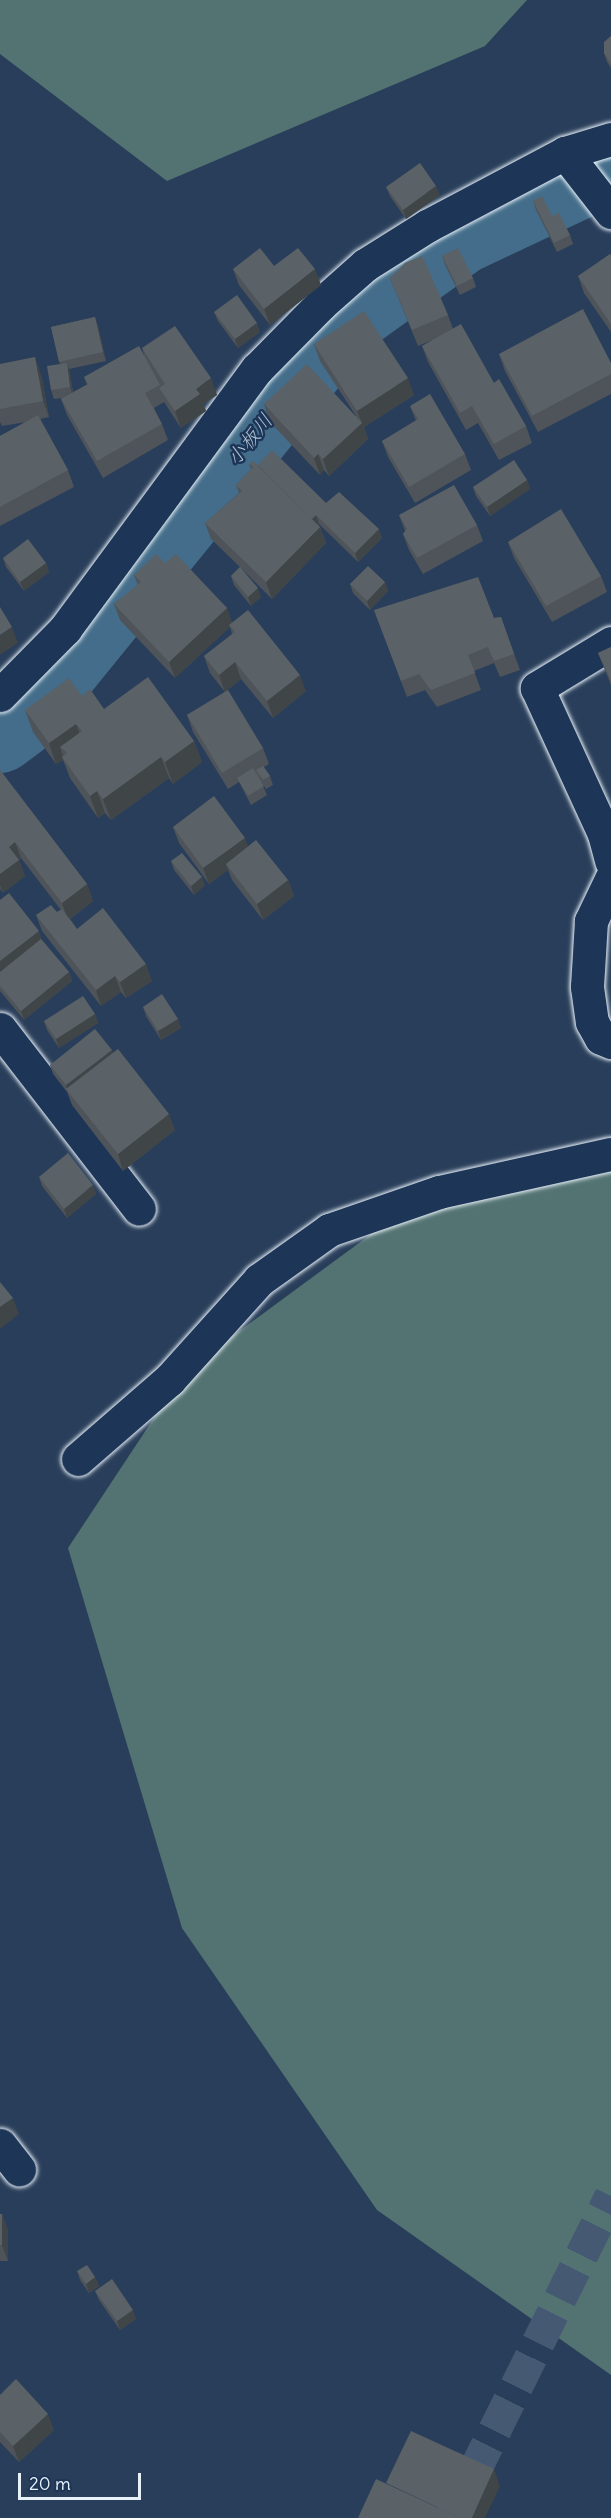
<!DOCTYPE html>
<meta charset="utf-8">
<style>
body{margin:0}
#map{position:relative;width:611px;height:2518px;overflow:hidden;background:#293e5a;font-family:Delius,"Klee One",sans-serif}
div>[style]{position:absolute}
.green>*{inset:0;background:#537372}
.river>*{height:74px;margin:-37px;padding:0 37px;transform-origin:37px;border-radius:37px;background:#436d8a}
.highway-tunnel>*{height:33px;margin-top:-16.5px;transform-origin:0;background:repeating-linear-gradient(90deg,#465972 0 33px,transparent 0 49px)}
.roads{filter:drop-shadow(0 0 2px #e8f1f8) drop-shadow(0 0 2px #e8f1f8)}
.minor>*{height:33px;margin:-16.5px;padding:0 16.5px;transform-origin:16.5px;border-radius:16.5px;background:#1d3557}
.wall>*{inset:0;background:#4e5459}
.shaded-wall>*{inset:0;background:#404548}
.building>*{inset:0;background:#5b6267}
span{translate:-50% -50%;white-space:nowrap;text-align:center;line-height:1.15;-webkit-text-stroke:5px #1d3557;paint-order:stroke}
.water-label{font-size:20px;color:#aec3d2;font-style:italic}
.scale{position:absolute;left:18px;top:2473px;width:123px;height:27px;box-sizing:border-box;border:3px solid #e8f1f8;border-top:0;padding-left:8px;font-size:18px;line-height:21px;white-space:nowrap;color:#e8f1f8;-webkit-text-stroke:4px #1d3557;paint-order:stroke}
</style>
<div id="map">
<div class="green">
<i style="clip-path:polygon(0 0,527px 0,485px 46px,167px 181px,0 54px)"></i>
<i style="clip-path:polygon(611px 1143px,611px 2375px,377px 2210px,182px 1928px,68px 1548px,185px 1371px,378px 1229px)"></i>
</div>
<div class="river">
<i style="left:0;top:736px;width:26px;rotate:-37deg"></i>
<i style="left:21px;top:720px;width:515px;rotate:-50.91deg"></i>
<i style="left:346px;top:320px;width:143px;rotate:-35.6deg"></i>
<i style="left:462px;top:237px;width:165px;rotate:-25.2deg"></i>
</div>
<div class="highway-tunnel">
<i style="left:451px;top:2518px;width:360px;rotate:-63.6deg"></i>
</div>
<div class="roads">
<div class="minor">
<i style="left:565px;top:153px;width:75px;rotate:52.1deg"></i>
<i style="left:611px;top:643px;width:87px;rotate:148.7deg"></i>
<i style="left:537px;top:688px;width:161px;rotate:65.3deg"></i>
<i style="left:604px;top:834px;width:28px;rotate:75deg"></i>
<i style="left:0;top:695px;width:93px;rotate:-45.4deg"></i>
<i style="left:65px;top:629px;width:323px;rotate:-53.6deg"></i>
<i style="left:257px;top:369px;width:91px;rotate:-45.4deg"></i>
<i style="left:321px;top:304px;width:59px;rotate:-41.6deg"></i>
<i style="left:365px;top:265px;width:73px;rotate:-32.2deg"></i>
<i style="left:427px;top:226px;width:156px;rotate:-27.9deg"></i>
<i style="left:565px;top:153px;width:48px;rotate:-16.9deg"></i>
<i style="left:611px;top:879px;width:47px;rotate:115.5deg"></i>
<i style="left:591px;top:921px;width:66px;rotate:93.5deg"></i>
<i style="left:587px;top:987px;width:35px;rotate:82deg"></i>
<i style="left:592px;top:1022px;width:18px;rotate:61deg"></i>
<i style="left:601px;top:1038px;width:11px;rotate:22deg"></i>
<i style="left:0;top:1029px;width:227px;rotate:52.3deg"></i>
<i style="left:78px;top:1459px;width:121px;rotate:-41deg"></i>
<i style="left:169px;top:1380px;width:135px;rotate:-48deg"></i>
<i style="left:259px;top:1280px;width:86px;rotate:-35.5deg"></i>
<i style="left:329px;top:1230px;width:116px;rotate:-19.1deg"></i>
<i style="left:439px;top:1192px;width:176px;rotate:-12.5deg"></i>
<i style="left:0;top:2145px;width:31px;rotate:52deg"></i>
</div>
</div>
<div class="wall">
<i style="clip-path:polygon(611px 36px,611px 68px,607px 62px,604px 53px)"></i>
<i style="clip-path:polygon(386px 187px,440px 195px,406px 219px,390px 196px)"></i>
<i style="clip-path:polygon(533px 201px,552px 216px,570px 235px,573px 244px,557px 252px,536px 210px)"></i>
<i style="clip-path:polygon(611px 255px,611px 332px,584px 293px,578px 276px)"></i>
<i style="clip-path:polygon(442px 256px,473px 278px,476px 287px,460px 295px,445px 265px)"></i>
<i style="clip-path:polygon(274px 266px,321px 285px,270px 325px,239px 285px,233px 269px)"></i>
<i style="clip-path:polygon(390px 278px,448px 315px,453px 329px,526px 426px,532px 443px,499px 460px,478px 423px,466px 430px,428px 362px,422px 346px,433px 340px,418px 346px)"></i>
<i style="clip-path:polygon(214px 312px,260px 332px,238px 348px,218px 321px)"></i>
<i style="clip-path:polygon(95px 317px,98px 326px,106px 361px,69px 369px,73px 392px,87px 385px,84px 377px,144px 355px,142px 348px,217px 395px,203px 404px,206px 411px,181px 428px,164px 402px,154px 408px,162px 424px,168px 440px,103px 478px,67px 415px,61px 399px,63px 398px,54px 399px,51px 390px,60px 364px,51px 327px)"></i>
<i style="clip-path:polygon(314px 344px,414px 395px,364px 427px,368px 439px,329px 476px,324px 470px,320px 475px,269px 421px,264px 404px,356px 416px,320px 361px)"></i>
<i style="clip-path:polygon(499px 354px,611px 363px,611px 394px,538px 432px,505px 371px)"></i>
<i style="clip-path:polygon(0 364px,41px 374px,49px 417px,40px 419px,68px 470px,74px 487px,0 526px,0 436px,26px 422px,2px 426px,0 422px)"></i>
<i style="clip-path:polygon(410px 406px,465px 454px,471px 470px,415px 503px,388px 457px,382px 441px,416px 421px)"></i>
<i style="clip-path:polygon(249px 464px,258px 465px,326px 503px,382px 538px,358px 562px,319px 524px,318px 525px,320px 527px,326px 543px,272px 599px,242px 569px,261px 597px,251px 606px,234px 585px,231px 576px,240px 567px,211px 539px,205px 523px,239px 493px,236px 485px,251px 469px)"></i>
<i style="clip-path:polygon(527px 480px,530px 489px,490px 516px,476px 496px,473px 487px)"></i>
<i style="clip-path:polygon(399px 515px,477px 525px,483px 541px,423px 574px,409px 550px,403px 534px,405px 531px)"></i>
<i style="clip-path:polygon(508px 542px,601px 576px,607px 592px,552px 622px,514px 558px)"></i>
<i style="clip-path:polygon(3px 558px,46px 563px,49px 572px,24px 591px,6px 567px)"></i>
<i style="clip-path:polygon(165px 563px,227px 608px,232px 623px,306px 691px,273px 718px,241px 679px,226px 691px,263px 748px,269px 764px,264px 767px,270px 776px,273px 785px,266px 789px,261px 781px,267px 795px,251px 805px,239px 782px,228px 789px,193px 732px,187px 715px,225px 692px,210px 673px,204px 656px,232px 634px,230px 627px,175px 678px,120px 620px,114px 604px,138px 585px,134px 575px)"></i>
<i style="clip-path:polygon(385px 582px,388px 591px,370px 610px,353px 593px,350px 584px)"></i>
<i style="clip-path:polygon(374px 610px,494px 618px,501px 617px,520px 670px,500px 677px,494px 663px,474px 671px,481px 690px,437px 707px,425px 690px,407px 697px)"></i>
<i style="clip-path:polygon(611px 647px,611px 685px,598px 653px)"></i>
<i style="clip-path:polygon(82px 696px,104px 709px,194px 741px,202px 762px,173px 784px,169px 778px,111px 820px,105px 813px,98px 818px,70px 778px,63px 760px,56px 764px,33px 732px,25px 710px)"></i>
<i style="clip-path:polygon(0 770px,87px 884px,93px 901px,70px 919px,77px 929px,152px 981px,126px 998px,121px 992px,101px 1006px,42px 931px,36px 915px,57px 912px,61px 910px,21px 858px,19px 860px,25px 876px,3px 893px,0 889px)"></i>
<i style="clip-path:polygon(173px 827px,248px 846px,288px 880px,294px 896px,263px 920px,232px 880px,228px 870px,209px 884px,179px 843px)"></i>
<i style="clip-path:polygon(171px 861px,205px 885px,194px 895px,174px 870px)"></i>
<i style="clip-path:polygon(0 900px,41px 939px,69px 972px,72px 981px,24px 1020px,0 991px)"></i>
<i style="clip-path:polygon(143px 1007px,181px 1028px,161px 1040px,146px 1016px)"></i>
<i style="clip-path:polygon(95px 1014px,98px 1023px,59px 1048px,47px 1030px,44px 1021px)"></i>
<i style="clip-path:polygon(113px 1053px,175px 1130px,123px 1171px,72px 1105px,67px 1092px,53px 1074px,50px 1065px)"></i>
<i style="clip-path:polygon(39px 1177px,96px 1194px,67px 1218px,42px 1186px)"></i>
<i style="clip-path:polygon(0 2214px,2px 2214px,8px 2230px,8px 2261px,0 2261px)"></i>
<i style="clip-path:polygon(77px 2271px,95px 2277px,99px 2286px,89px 2293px,80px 2280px)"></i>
<i style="clip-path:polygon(95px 2291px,136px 2319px,120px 2330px,99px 2300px)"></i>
<i style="clip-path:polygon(0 2395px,54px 2430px,19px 2462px,0 2442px)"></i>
</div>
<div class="shaded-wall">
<i style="clip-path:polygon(436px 186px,440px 195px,406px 219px,403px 210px)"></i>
<i style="clip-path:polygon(315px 269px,321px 285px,270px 325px,264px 309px)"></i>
<i style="clip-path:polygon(95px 317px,98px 326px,106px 361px,103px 352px)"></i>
<i style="clip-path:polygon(257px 323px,260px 332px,238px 348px,235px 339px)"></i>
<i style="clip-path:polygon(35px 357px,41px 374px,49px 417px,43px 401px)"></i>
<i style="clip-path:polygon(67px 363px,70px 372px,73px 396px,70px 387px)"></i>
<i style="clip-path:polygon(211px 378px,217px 395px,203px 404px,206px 411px,181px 428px,175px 411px,196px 389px)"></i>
<i style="clip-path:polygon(408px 378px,414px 395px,364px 427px,368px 439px,329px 476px,323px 459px,362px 423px,357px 411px)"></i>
<i style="clip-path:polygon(318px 454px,324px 470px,320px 475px,314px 458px)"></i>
<i style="clip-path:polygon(527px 480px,530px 489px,490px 516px,487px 507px)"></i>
<i style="clip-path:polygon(316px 515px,319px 524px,313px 530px,310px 521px)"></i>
<i style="clip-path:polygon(320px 527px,326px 543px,272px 599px,266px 582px)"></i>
<i style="clip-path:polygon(379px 529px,382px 538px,358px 562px,355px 553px)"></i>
<i style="clip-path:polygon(46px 563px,49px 572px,24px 591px,20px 582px)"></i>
<i style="clip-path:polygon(385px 582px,388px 591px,370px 610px,367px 601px)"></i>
<i style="clip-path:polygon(258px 588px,261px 597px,251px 606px,248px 597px)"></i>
<i style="clip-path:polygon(227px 608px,233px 625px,229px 625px,230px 627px,175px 678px,169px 662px)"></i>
<i style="clip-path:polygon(12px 627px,18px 643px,0 655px,0 635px)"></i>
<i style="clip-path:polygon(235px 662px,241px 679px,225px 692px,219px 675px)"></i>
<i style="clip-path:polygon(300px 675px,306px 691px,273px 718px,267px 701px)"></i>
<i style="clip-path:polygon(76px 724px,84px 745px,67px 753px,60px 747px,64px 759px,62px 757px,63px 760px,56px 764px,49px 743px)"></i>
<i style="clip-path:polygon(194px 741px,202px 762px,173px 784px,165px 762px)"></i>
<i style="clip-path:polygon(161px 757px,169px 778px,111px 820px,103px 799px)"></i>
<i style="clip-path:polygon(97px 791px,105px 813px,98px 818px,90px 796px)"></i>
<i style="clip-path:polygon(245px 838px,251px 854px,226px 864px,228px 870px,209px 884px,203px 868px)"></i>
<i style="clip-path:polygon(15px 842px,21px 858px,19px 860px,25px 876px,3px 893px,0 885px,0 874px,9px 847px)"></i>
<i style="clip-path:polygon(202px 877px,205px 885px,194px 895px,191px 886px)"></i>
<i style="clip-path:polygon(288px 880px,294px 896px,263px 920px,257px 904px)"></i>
<i style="clip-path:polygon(87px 884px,93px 901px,68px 920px,62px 903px)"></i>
<i style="clip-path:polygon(39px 931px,45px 948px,0 982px,0 961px)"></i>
<i style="clip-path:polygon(146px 964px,152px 981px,126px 998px,120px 982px)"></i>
<i style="clip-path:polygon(69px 972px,72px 981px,24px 1020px,21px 1011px)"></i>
<i style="clip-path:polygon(115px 976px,121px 992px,101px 1006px,96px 990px)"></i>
<i style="clip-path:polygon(95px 1014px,98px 1023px,59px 1048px,56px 1039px)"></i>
<i style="clip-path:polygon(178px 1019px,181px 1028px,161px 1040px,158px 1031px)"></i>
<i style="clip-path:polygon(112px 1050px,115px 1059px,68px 1092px,66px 1085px)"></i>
<i style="clip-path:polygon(169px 1114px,175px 1130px,123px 1171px,118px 1154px)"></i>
<i style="clip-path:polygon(93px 1185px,96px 1194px,67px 1218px,64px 1209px)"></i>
<i style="clip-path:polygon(13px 1298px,19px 1314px,0 1329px,0 1307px)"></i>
<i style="clip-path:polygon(2px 2214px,8px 2230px,8px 2261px,2px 2245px)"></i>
<i style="clip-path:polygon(95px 2277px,99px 2286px,89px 2293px,86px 2284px)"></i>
<i style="clip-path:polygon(133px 2310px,136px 2319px,120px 2330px,117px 2321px)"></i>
<i style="clip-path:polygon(48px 2414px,54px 2430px,19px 2462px,13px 2446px)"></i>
<i style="clip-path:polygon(494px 2469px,500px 2486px,485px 2518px,472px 2518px)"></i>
</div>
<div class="building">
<i style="clip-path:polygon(611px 36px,611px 64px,604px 53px,604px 42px)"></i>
<i style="clip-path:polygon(420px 163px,436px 186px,403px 210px,386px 187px)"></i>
<i style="clip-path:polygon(542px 196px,552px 216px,559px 213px,570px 235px,554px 243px,533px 201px)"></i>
<i style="clip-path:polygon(260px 248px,274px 266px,298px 248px,315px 269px,264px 309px,233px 269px)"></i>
<i style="clip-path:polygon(458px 248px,473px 278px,457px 286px,442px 256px)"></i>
<i style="clip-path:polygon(610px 254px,611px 255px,611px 324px,578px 276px)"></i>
<i style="clip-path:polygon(422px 256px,426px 264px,391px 280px,394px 287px,390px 278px,405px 263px)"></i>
<i style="clip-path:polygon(426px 264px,448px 315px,412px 330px,391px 280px)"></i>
<i style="clip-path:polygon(237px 295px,257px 323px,235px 339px,214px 312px)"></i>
<i style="clip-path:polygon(583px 309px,611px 363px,611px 374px,532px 416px,499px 354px)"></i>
<i style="clip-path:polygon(364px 311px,408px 378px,357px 411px,314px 344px)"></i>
<i style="clip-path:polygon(95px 317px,103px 352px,59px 362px,51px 327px)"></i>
<i style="clip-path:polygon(461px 324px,494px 383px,499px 379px,526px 426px,494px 444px,472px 406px,460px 413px,422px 346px)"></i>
<i style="clip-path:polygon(175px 326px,211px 378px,196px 389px,200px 394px,175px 411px,159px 388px,165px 384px,142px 348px)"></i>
<i style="clip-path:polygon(139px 346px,160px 385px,145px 393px,162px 424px,97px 461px,61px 399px,88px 384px,84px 377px)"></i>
<i style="clip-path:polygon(35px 357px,43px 401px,0 409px,0 364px)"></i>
<i style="clip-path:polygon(67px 363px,70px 387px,51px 390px,47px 366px)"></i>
<i style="clip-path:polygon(307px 364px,362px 423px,323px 459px,318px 454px,314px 458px,264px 404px)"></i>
<i style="clip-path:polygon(430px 394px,465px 454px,409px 487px,382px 441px,418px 419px,410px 406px)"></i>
<i style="clip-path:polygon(38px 415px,68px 470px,0 507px,0 436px)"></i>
<i style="clip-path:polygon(272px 450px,326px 503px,339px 492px,379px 529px,355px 553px,316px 515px,312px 519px,258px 465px)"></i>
<i style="clip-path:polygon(514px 460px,527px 480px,487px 507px,473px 487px)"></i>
<i style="clip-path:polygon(253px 461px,320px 527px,266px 582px,205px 523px,242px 491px,236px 485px,253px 467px,249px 464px)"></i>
<i style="clip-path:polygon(454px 485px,477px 525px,417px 558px,403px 534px,407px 529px,399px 515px)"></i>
<i style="clip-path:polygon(561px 509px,601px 576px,546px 606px,508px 542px)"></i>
<i style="clip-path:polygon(28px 539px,46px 563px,20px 582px,3px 558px)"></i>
<i style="clip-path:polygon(156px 554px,165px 563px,176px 554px,227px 608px,169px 662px,114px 604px,141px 582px,134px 575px)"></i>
<i style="clip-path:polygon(368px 566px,385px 582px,367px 601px,350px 584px)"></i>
<i style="clip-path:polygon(240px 567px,258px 588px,248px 597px,231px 576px)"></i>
<i style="clip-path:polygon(478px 577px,494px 618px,501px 617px,514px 654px,494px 661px,488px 647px,468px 655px,475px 673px,431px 690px,419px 674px,401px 681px,374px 610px)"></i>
<i style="clip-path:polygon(0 607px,12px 627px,0 635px)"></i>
<i style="clip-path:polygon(248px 610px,300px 675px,267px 701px,235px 662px,219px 675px,204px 656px,235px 632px,229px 625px)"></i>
<i style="clip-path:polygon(611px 647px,611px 681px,598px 653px)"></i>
<i style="clip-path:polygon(148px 677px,194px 741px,165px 762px,161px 757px,103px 799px,97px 791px,90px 796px,62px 757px,67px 753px,60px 747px,82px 731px,76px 724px,49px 743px,25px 710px,69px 678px,82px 696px,90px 689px,104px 709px)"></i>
<i style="clip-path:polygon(228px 690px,263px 748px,222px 773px,187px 715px)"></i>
<i style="clip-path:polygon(263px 766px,270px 776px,263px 780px,256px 770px)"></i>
<i style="clip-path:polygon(253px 768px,264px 786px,248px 796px,237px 778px)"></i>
<i style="clip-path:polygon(0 770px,87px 884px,62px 903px,15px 842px,9px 847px,19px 860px,0 874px)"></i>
<i style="clip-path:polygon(214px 796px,245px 838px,203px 868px,173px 827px)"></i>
<i style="clip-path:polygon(256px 840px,288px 880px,257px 904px,226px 864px)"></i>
<i style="clip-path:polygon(182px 853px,202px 877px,191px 886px,171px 861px)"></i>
<i style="clip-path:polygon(9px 893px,39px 931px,0 961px,0 900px)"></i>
<i style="clip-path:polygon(51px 905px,57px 912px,62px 909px,77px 929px,103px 908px,146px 964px,120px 982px,115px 976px,96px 990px,36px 915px)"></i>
<i style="clip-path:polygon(41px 939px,69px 972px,21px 1011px,0 986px,0 972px)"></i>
<i style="clip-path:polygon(162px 994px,178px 1019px,158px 1031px,143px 1007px)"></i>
<i style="clip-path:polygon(83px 996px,95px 1014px,56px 1039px,44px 1021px)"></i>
<i style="clip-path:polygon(95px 1029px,112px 1050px,66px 1085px,50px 1065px)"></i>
<i style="clip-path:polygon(118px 1049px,169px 1114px,118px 1154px,66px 1089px)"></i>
<i style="clip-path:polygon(68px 1153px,93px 1185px,64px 1209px,39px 1177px)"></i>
<i style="clip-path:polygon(0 1282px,13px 1298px,0 1307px)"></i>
<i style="clip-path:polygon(0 2214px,2px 2214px,2px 2245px,0 2245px)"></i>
<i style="clip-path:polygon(87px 2265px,95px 2277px,86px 2284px,77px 2271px)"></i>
<i style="clip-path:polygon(112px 2279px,133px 2310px,117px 2321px,95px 2291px)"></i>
<i style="clip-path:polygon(16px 2379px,48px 2414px,13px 2446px,0 2432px,0 2395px)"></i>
<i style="clip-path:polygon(411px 2431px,494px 2469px,472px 2518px,460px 2518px,386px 2483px)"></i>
<i style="clip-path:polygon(376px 2479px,460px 2518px,358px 2518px)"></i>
</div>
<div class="water-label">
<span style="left:249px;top:439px;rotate:-51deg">小板川</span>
</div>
<div class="scale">20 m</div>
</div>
